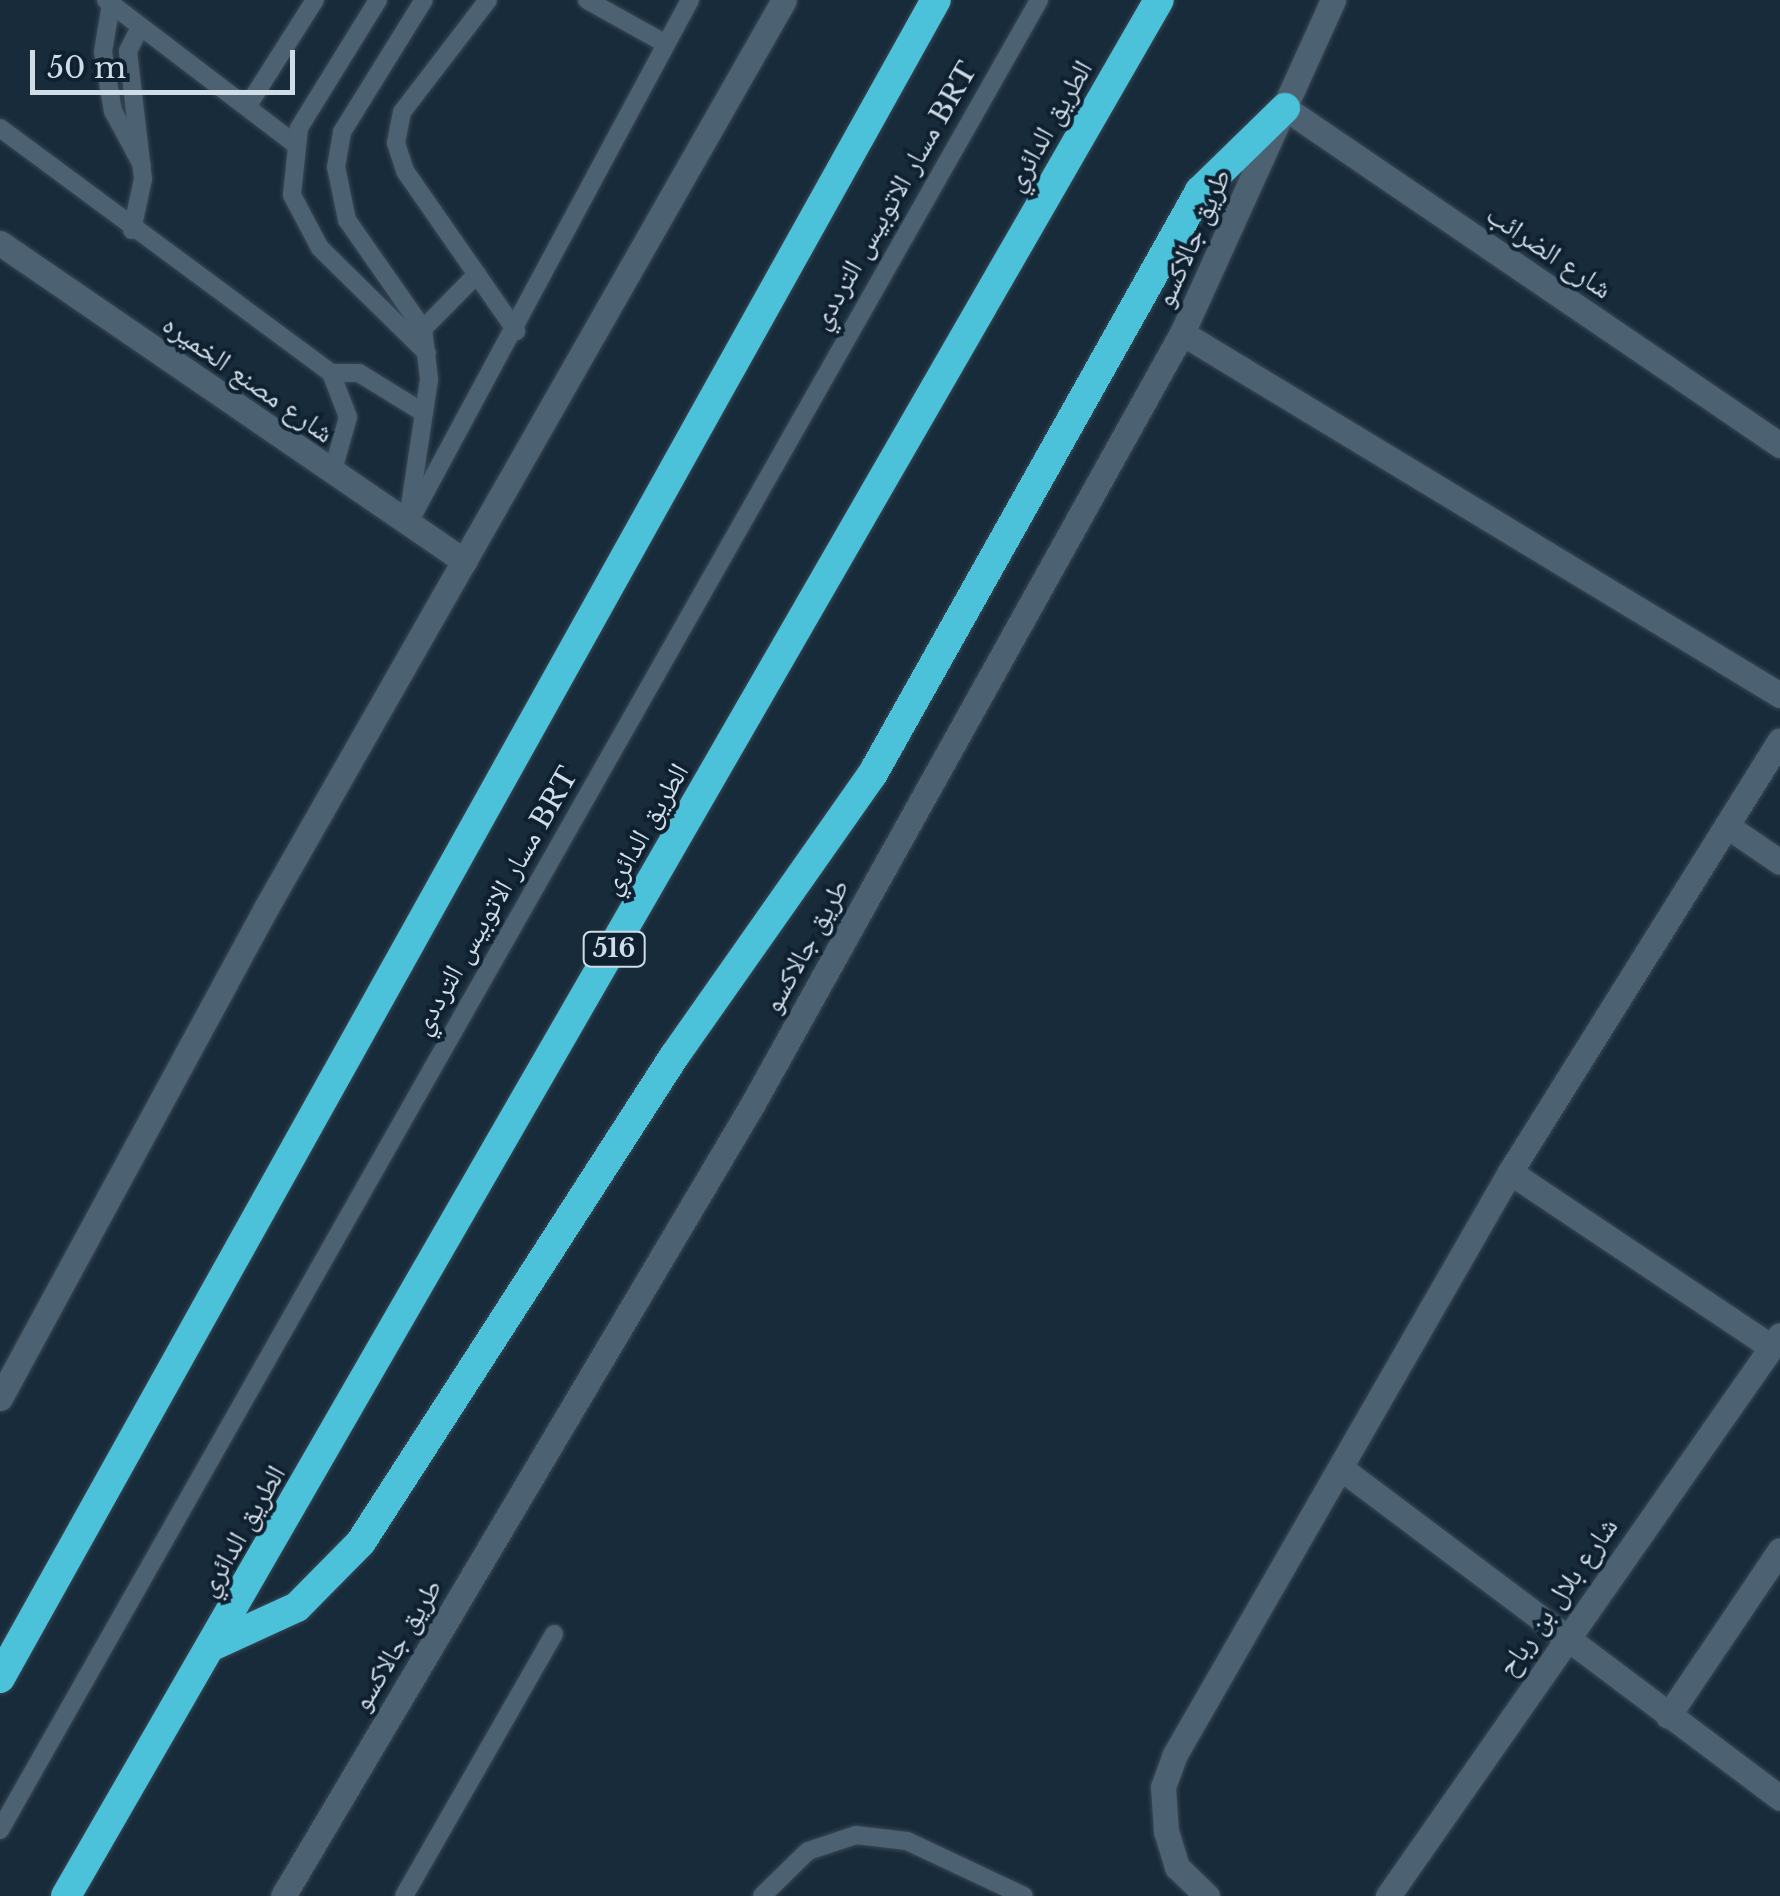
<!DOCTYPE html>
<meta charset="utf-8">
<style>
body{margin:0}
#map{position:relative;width:1780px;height:1896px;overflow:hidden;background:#182b3a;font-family:"Libre Baskerville","Noto Naskh Arabic",serif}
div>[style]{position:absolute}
.roads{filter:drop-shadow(0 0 2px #384754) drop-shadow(0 0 2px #384754)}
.lane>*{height:18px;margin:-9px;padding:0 9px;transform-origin:9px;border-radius:9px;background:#4c6172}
.street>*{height:25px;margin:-12.5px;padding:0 12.5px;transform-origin:12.5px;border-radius:12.5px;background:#4c6172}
.secondary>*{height:25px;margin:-12.5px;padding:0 12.5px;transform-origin:12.5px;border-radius:12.5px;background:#4c6172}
.highway>*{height:30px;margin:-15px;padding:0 15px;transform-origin:15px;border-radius:15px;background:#4bc2da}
span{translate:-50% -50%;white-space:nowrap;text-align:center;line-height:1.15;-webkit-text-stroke:8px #0f2130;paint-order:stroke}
.shield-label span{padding:2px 8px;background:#0f2130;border:2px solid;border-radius:8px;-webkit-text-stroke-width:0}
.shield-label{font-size:25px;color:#d0dce6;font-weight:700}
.street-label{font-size:28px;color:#d0dce6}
.scale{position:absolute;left:30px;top:50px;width:265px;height:45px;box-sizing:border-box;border:5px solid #d0dce6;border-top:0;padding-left:12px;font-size:30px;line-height:35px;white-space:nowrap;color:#d0dce6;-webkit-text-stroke:8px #0f2130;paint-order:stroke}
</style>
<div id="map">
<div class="roads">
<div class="lane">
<i style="left:106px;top:0;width:236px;rotate:37.3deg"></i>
<i style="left:378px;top:0;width:150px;rotate:121.7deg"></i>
<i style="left:299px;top:128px;width:67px;rotate:96deg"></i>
<i style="left:292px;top:195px;width:60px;rotate:62.2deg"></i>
<i style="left:320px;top:248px;width:150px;rotate:44.5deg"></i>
<i style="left:488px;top:0;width:141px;rotate:127.5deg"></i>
<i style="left:402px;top:112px;width:32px;rotate:101deg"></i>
<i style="left:396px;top:143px;width:29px;rotate:72deg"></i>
<i style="left:405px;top:171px;width:195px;rotate:55.2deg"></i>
<i style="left:587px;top:0;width:90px;rotate:29.1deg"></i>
<i style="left:111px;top:4px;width:49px;rotate:99.5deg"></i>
<i style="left:103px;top:52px;width:60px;rotate:80.4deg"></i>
<i style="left:113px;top:111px;width:61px;rotate:61.8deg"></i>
<i style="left:247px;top:107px;width:127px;rotate:-57.6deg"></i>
<i style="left:0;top:128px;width:412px;rotate:36.5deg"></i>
<i style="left:331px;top:373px;width:47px;rotate:68.9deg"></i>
<i style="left:348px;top:417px;width:59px;rotate:105.7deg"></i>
<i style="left:132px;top:230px;width:52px;rotate:-77.8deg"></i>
<i style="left:143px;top:179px;width:129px;rotate:-96.7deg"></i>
<i style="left:128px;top:51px;width:27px;rotate:-63deg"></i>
<i style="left:423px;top:329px;width:77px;rotate:-45.5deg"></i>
<i style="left:331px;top:373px;width:28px"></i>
<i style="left:359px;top:373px;width:76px;rotate:31.6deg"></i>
<i style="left:409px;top:512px;width:134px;rotate:-81.4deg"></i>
<i style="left:429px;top:379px;width:50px;rotate:-96.8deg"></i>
<i style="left:423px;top:329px;width:133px;rotate:-124.9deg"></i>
<i style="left:347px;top:220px;width:54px;rotate:-101.7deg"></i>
<i style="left:336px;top:167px;width:36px;rotate:-80deg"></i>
<i style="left:342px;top:132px;width:155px;rotate:-58.2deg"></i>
<i style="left:407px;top:526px;width:597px;rotate:-61.72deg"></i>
<i style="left:0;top:1830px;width:2104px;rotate:-60.41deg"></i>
<i style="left:404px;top:1896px;width:302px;rotate:-60.2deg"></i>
<i style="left:762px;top:1896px;width:64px;rotate:-44.4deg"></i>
<i style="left:808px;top:1851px;width:51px;rotate:-18.4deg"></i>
<i style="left:856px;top:1835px;width:51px;rotate:6.7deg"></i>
<i style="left:907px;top:1841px;width:129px;rotate:25.2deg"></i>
</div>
<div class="street">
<i style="left:1285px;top:108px;width:599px;rotate:34.25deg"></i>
<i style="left:0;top:243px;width:563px;rotate:34.42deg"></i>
<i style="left:1182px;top:333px;width:699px;rotate:31.19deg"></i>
<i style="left:1727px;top:826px;width:64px;rotate:34.2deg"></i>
<i style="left:1510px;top:1172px;width:314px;rotate:33.8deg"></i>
<i style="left:1342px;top:1469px;width:548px;rotate:36.91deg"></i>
<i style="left:1668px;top:1716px;width:200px;rotate:-56deg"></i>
<i style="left:1207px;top:1896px;width:42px;rotate:-136deg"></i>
<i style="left:1177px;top:1867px;width:37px;rotate:-107deg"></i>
<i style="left:1166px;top:1832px;width:45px;rotate:-93.8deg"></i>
<i style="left:1163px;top:1787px;width:33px;rotate:-70deg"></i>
<i style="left:1174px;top:1756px;width:674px;rotate:-60.09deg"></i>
<i style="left:1510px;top:1172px;width:509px;rotate:-57.99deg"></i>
<i style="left:1388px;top:1896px;width:684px;rotate:-55.06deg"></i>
</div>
<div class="secondary">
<i style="left:0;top:1398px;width:558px;rotate:-61.5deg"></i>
<i style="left:266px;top:908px;width:1045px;rotate:-60.3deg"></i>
<i style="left:283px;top:1896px;width:917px;rotate:-59.33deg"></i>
<i style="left:751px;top:1107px;width:886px;rotate:-60.89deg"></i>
<i style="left:1182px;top:333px;width:366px;rotate:-65.6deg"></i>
</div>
<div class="highway">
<i style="left:214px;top:1645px;width:91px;rotate:-24.6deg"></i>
<i style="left:297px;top:1607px;width:91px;rotate:-45.4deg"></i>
<i style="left:361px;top:1542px;width:579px;rotate:-57.19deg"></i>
<i style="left:675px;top:1055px;width:342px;rotate:-54.9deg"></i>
<i style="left:872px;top:775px;width:670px;rotate:-60.68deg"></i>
<i style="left:1200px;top:191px;width:119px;rotate:-44.3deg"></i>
<i style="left:0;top:1678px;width:1921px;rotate:-60.85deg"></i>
<i style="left:66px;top:1896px;width:2188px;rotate:-60.04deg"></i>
</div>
</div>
<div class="shield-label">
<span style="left:614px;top:949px">516</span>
</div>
<div class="street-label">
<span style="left:1049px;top:126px;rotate:-60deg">الطريق الدائري</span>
<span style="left:894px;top:196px;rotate:-60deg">مسار الاتوبيس الترددي BRT</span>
<span style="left:1193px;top:238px;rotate:-66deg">طريق جالاكسو</span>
<span style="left:1549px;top:252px;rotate:34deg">شارع الضرائب</span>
<span style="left:248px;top:379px;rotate:35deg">شارع مصنع الخميره</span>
<span style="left:645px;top:829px;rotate:-60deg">الطريق الدائري</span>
<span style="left:495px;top:901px;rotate:-60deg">مسار الاتوبيس الترددي BRT</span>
<span style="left:806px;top:946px;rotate:-61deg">طريق جالاكسو</span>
<span style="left:242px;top:1531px;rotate:-60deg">الطريق الدائري</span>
<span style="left:1558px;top:1597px;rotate:-55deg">شارع بلال بن رباح</span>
<span style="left:397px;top:1645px;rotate:-59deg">طريق جالاكسو</span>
</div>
<div class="scale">50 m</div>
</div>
